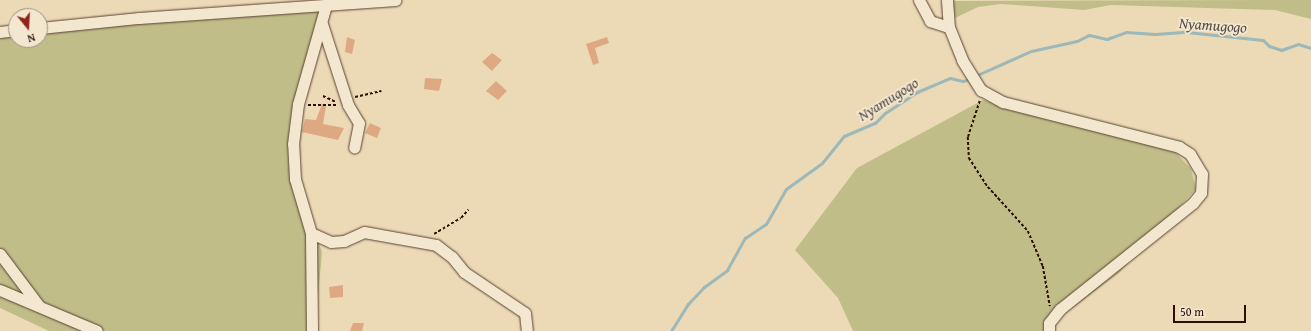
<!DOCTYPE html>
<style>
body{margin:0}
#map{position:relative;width:1311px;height:331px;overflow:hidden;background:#ecdab7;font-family:"Gentium Book Plus",serif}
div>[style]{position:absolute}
.green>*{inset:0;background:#c0bd89}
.stream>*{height:3px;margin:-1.5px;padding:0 1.5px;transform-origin:1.5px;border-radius:1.5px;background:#9cb8b8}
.building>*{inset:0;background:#dea982}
.path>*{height:1.5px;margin-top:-0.75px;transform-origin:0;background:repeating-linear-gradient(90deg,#2b0e04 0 3px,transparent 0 5px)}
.roads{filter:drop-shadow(0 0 1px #5b4131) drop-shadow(0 0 1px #5b4131)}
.street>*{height:11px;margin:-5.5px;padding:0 5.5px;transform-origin:5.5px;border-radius:5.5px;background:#f3e7d0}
span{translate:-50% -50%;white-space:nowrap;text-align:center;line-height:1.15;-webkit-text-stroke:3.5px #f3e7d0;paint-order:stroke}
.water-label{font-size:15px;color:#534a43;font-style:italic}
.north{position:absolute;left:8px;top:8px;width:40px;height:40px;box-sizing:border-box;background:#f3e7d0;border:1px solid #a3907e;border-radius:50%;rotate:162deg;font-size:11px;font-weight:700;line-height:16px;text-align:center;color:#2b0e04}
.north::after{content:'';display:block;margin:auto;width:14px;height:18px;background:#8f2418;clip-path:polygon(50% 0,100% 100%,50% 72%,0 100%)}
.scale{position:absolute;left:1173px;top:305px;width:73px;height:18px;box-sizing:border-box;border:2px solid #2b0e04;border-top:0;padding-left:5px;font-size:12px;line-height:14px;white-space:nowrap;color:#2b0e04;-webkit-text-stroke:3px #f3e7d0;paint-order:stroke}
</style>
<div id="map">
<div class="green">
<i style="clip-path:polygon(1311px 0,1311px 19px,1275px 10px,1111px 5px,1084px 10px,1001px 4px,978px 7px,955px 18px,952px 1px)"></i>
<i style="clip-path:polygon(336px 3px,328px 16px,300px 114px,296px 182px,322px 252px,315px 331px,49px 331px,0 308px,0 32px,16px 31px,16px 40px,40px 40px,40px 29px)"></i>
<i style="clip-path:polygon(983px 100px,1175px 152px,1191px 169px,1196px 189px,1119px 273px,1042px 331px,853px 331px,838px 298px,795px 250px,857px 168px)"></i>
</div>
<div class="stream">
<i style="left:975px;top:76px;width:61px;rotate:-24.1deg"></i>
<i style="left:1031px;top:51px;width:47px;rotate:-12.3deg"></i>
<i style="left:1077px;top:41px;width:13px;rotate:-27deg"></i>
<i style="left:1089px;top:35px;width:18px;rotate:13deg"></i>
<i style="left:1107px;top:39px;width:20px;rotate:-20deg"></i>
<i style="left:1126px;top:32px;width:29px;rotate:4deg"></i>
<i style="left:1155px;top:34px;width:32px;rotate:-4deg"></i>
<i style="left:1187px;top:32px;width:76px;rotate:6deg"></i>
<i style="left:1263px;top:40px;width:8px;rotate:45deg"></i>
<i style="left:1269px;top:46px;width:13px;rotate:18deg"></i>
<i style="left:1281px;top:50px;width:18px;rotate:-19deg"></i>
<i style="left:1298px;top:44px;width:14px;rotate:17deg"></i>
<i style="left:671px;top:331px;width:32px;rotate:-58deg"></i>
<i style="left:688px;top:304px;width:23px;rotate:-47deg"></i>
<i style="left:704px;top:287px;width:29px;rotate:-36deg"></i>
<i style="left:727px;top:270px;width:37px;rotate:-61deg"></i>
<i style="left:745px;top:238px;width:25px;rotate:-34deg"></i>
<i style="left:766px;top:224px;width:40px;rotate:-60.3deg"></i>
<i style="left:786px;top:189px;width:44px;rotate:-35.8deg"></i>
<i style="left:822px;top:163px;width:35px;rotate:-51deg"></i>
<i style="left:844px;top:136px;width:34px;rotate:-23deg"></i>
<i style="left:875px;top:123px;width:14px;rotate:-45deg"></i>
<i style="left:885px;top:113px;width:38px;rotate:-33deg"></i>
<i style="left:917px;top:92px;width:36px;rotate:-23deg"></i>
<i style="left:950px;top:78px;width:13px;rotate:13deg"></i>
<i style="left:963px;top:81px;width:6px;rotate:-18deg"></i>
</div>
<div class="building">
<i style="clip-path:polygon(347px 37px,355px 40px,352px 54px,345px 52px)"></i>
<i style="clip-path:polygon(607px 37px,609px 43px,595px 48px,599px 63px,593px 65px,586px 44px)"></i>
<i style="clip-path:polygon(492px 53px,502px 60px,492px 71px,482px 62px)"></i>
<i style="clip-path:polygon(425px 78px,442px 79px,439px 91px,424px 89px)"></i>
<i style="clip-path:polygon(496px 81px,507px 91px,498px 100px,486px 91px)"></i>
<i style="clip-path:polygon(322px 104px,326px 106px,323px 124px,344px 128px,338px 140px,302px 132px,305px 119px,316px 120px)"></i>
<i style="clip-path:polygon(370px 123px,381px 128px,377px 138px,365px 133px)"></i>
<i style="clip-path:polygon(343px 285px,343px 297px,330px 298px,329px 287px)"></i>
<i style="clip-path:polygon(353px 323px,364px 323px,362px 331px,350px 331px)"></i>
</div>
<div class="path">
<i style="left:323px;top:96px;width:14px;rotate:25deg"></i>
<i style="left:355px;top:97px;width:27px;rotate:-13deg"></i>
<i style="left:980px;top:101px;width:38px;rotate:108deg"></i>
<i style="left:968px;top:137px;width:21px;rotate:87deg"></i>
<i style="left:969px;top:158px;width:35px;rotate:57deg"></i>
<i style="left:988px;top:187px;width:59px;rotate:47.7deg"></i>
<i style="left:1028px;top:231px;width:38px;rotate:67deg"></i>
<i style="left:1043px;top:266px;width:41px;rotate:80.1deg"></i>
<i style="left:308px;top:105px;width:30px"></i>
<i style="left:434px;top:234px;width:31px;rotate:-31deg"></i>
<i style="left:461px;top:218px;width:11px;rotate:-49deg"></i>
</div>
<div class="roads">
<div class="street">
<i style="left:919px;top:0;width:24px;rotate:62deg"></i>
<i style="left:930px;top:21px;width:20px;rotate:18deg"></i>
<i style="left:947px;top:0;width:27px;rotate:86deg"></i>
<i style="left:949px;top:27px;width:35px;rotate:68deg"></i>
<i style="left:962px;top:60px;width:36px;rotate:58deg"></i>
<i style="left:981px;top:90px;width:25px;rotate:29deg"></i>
<i style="left:1003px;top:102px;width:182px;rotate:14.3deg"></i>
<i style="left:1179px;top:147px;width:13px;rotate:32deg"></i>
<i style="left:1190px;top:154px;width:23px;rotate:59deg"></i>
<i style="left:1202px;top:174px;width:19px;rotate:93deg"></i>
<i style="left:1201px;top:193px;width:13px;rotate:129deg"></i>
<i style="left:1193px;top:203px;width:170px;rotate:141.4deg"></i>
<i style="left:1060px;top:309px;width:18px;rotate:128deg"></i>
<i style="left:1049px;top:323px;width:8px;rotate:90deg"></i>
<i style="left:322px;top:24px;width:85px;rotate:72.2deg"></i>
<i style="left:348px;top:105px;width:21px;rotate:59deg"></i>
<i style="left:359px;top:123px;width:25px;rotate:101deg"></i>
<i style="left:40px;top:28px;width:100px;rotate:-5.8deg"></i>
<i style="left:139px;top:18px;width:257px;rotate:-4deg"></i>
<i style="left:0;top:32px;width:16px;rotate:-7deg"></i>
<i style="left:311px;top:233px;width:22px;rotate:24deg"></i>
<i style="left:331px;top:242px;width:13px;rotate:-4deg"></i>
<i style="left:344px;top:241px;width:22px;rotate:-24deg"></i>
<i style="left:364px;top:232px;width:73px;rotate:10.2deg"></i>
<i style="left:436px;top:245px;width:20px;rotate:37deg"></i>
<i style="left:452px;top:257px;width:19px;rotate:51deg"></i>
<i style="left:464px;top:272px;width:73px;rotate:33.9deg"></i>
<i style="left:525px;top:313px;width:18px;rotate:84deg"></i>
<i style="left:0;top:254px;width:65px;rotate:53.1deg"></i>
<i style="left:0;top:290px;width:105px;rotate:22.9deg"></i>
<i style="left:312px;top:331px;width:98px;rotate:-90.6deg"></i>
<i style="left:311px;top:233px;width:56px;rotate:-106.5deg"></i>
<i style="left:295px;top:179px;width:35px;rotate:-93deg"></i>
<i style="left:293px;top:144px;width:40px;rotate:-82.9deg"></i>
<i style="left:298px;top:104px;width:103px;rotate:-74.2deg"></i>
</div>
</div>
<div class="water-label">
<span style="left:1213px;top:25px;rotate:4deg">Nyamugogo</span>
<span style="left:888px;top:99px;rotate:-32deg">Nyamugogo</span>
</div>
<div class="north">N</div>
<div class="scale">50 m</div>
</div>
